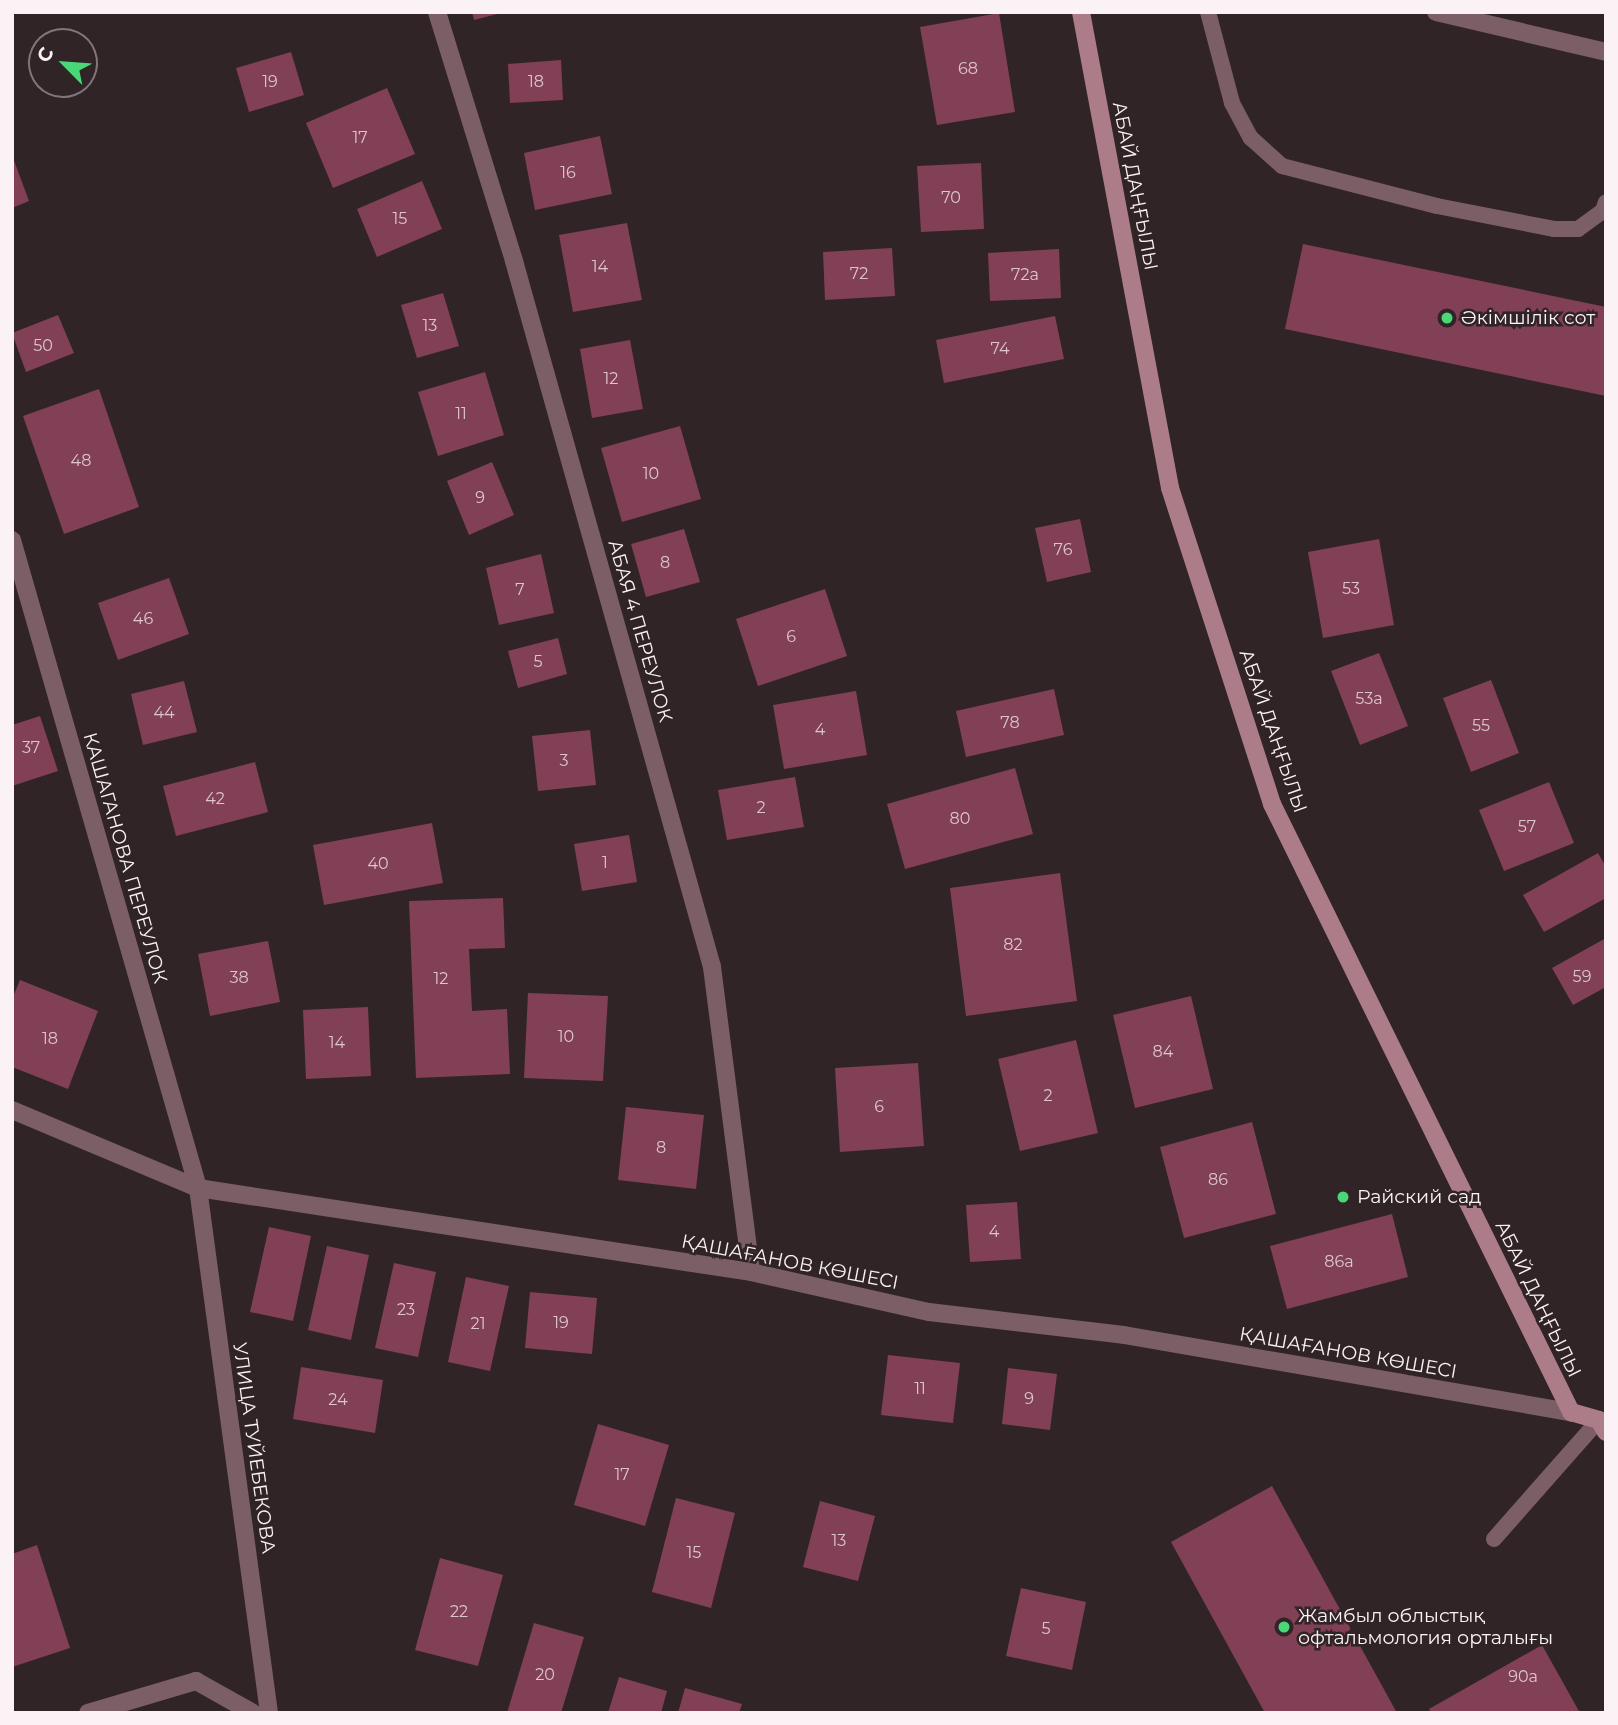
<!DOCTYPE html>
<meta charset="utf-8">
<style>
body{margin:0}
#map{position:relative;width:1618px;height:1725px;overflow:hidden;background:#302427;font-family:Montserrat,sans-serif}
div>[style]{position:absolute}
.building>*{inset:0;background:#814055}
.service>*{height:16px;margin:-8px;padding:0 8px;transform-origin:8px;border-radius:8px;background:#7c5e66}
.minor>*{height:18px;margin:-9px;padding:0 9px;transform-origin:9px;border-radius:9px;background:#7c5e66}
.secondary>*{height:18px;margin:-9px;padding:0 9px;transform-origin:9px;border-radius:9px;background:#ac7c89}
.dots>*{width:19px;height:19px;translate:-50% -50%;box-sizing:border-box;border:4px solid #302427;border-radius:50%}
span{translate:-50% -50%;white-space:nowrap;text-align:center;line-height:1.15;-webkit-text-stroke:5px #302427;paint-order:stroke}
.number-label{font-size:16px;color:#dcc6cc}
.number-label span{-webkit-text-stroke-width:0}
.street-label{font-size:19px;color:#faf2f4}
.poi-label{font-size:19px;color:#faf2f4}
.left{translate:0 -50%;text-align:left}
.frame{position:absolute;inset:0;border:14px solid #faf2f4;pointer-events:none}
.north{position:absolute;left:28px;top:28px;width:70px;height:70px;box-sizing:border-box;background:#302427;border:2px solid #817679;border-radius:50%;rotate:295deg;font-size:19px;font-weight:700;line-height:28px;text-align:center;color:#faf2f4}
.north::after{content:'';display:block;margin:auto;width:24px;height:32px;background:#49d778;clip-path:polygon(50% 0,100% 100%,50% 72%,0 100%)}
</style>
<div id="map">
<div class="building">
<i style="clip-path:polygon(472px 12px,501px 12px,501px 13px,474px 20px)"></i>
<i style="clip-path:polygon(999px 13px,1015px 112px,937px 125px,920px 27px)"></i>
<i style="clip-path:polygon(291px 52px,304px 95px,249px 112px,236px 68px)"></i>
<i style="clip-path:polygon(561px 60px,563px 100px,510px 103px,508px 64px)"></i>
<i style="clip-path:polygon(387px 88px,415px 154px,333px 188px,306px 123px)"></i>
<i style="clip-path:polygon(600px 136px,612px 194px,535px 210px,524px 153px)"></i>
<i style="clip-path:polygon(12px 155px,29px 201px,12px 208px)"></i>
<i style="clip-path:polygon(981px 163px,984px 229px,921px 232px,917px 166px)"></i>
<i style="clip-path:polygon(422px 181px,442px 229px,377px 257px,357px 209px)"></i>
<i style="clip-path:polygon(627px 223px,642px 300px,573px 312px,559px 235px)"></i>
<i style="clip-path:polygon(1303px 244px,1606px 307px,1606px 396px,1285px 329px)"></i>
<i style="clip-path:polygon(892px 248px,895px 296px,825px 300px,823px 252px)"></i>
<i style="clip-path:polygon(1059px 249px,1061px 298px,990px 301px,988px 253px)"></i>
<i style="clip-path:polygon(443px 293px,459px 346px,417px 358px,401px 305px)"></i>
<i style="clip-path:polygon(58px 315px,74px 353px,26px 372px,12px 333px)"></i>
<i style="clip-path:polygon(1055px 316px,1064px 359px,944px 383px,936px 340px)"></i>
<i style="clip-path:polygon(630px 340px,643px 409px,592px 418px,580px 349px)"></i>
<i style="clip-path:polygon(485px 372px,504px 435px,438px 456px,418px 392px)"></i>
<i style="clip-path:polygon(99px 389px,139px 507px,64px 534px,23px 416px)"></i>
<i style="clip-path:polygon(680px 426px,701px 499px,622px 522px,601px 448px)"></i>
<i style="clip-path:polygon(492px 462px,514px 515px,469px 535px,447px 481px)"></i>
<i style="clip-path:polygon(1080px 519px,1091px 572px,1047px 582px,1035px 528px)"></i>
<i style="clip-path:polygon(684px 529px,700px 582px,646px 597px,631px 544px)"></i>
<i style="clip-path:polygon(1379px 539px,1394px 625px,1323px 638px,1308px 552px)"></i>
<i style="clip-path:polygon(541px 554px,554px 613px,499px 625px,486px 568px)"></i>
<i style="clip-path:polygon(169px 578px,189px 634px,118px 660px,98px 603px)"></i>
<i style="clip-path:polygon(825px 589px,847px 656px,758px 686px,736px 619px)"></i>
<i style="clip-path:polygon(558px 638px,567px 674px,518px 688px,508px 651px)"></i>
<i style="clip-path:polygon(1379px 653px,1408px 726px,1360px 745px,1331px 671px)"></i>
<i style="clip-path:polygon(1491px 680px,1519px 753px,1471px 772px,1443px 698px)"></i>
<i style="clip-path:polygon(184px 681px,197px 732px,143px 745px,131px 694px)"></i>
<i style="clip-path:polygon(1054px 689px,1064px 735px,966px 757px,956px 711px)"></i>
<i style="clip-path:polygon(856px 691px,867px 755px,784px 769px,773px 705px)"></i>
<i style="clip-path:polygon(40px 716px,58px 771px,12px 786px,12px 725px)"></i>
<i style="clip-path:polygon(590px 730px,596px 785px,538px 791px,532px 736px)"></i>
<i style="clip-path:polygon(255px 762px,268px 812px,176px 836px,163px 786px)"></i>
<i style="clip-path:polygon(1015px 768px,1033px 834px,905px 869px,887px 804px)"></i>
<i style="clip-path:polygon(795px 777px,804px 827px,727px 840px,718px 790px)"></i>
<i style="clip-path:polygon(1549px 782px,1574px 843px,1504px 871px,1479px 810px)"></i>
<i style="clip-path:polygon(432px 823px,443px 883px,324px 905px,313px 845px)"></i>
<i style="clip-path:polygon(629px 835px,637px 882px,582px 891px,574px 844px)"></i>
<i style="clip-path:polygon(1598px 853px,1606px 867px,1606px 898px,1544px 932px,1523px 895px)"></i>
<i style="clip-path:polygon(1060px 873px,1077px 1001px,966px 1016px,950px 888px)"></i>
<i style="clip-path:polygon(503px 898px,505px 948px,469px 949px,472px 1011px,507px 1009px,510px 1074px,416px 1078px,409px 901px)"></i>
<i style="clip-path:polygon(1606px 938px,1606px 987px,1573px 1005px,1552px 968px)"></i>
<i style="clip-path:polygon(268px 941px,280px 1002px,210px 1016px,198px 954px)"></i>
<i style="clip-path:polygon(20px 980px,98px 1011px,68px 1089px,12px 1067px,12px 999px)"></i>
<i style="clip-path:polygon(528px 993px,608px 996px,603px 1081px,524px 1078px)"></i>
<i style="clip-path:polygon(1191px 996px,1213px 1089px,1135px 1108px,1113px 1015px)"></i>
<i style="clip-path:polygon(368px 1007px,371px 1076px,306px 1079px,303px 1010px)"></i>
<i style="clip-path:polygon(1076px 1040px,1098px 1133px,1020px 1151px,998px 1059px)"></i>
<i style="clip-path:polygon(918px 1063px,924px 1146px,840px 1152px,835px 1068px)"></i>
<i style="clip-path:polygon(626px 1107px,704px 1115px,696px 1189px,618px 1180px)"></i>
<i style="clip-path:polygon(1252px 1122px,1276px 1214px,1184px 1238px,1160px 1147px)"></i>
<i style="clip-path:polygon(1017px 1202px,1021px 1259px,970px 1262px,966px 1205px)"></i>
<i style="clip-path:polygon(1392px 1214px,1408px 1277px,1287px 1309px,1270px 1246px)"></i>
<i style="clip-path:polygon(269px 1227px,311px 1236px,293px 1321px,250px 1312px)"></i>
<i style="clip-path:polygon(327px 1246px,369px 1255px,351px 1340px,308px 1330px)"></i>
<i style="clip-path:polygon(394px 1263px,436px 1272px,418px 1357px,375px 1348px)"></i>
<i style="clip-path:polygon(466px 1277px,509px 1286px,490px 1371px,448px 1362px)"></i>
<i style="clip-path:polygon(530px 1292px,597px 1298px,592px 1354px,525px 1348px)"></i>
<i style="clip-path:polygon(888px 1355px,960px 1363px,953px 1423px,881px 1415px)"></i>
<i style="clip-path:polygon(301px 1367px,383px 1380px,375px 1433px,293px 1419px)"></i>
<i style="clip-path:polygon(1008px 1368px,1057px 1374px,1050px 1430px,1002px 1424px)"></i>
<i style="clip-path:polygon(598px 1424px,669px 1445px,645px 1526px,574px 1505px)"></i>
<i style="clip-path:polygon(1272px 1486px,1397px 1713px,1265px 1713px,1171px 1542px)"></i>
<i style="clip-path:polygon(676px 1498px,735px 1513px,711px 1608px,652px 1592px)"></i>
<i style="clip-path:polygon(820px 1501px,875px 1516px,858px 1581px,803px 1567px)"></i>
<i style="clip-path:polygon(37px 1545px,70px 1648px,12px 1667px,12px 1554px)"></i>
<i style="clip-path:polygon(440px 1558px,503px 1575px,478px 1666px,415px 1650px)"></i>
<i style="clip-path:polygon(1021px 1588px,1086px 1602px,1072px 1670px,1006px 1656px)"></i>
<i style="clip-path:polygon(534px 1623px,584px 1637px,561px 1713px,507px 1713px)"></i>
<i style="clip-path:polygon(1542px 1645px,1580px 1713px,1431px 1713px,1429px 1709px)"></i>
<i style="clip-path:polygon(619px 1677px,667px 1691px,661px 1713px,608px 1713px)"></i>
<i style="clip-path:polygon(685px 1688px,742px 1704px,739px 1713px,678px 1713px)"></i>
</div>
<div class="service">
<i style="left:1208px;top:12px;width:94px;rotate:75.2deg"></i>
<i style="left:1232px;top:103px;width:40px;rotate:62deg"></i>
<i style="left:1251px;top:138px;width:42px;rotate:42.1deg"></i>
<i style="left:1282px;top:166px;width:160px;rotate:14.5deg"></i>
<i style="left:1437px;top:206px;width:119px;rotate:11.1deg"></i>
<i style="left:1554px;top:229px;width:24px"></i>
<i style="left:1578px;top:229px;width:31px;rotate:-36deg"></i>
<i style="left:1603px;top:211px;width:9px;rotate:-72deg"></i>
<i style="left:1494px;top:1539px;width:159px;rotate:-48.6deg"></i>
</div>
<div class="minor">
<i style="left:437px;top:12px;width:261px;rotate:72.8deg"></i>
<i style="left:514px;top:261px;width:733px;rotate:74.33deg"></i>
<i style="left:712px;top:967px;width:307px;rotate:82.7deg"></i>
<i style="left:1436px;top:12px;width:175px;rotate:13.2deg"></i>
<i style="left:12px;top:540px;width:674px;rotate:73.98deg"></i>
<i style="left:198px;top:1188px;width:530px;rotate:82.3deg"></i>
<i style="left:12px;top:1110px;width:202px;rotate:22.8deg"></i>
<i style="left:198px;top:1188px;width:559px;rotate:8.64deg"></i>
<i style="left:751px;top:1272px;width:182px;rotate:12.7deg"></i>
<i style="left:929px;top:1312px;width:196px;rotate:6.7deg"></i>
<i style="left:1124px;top:1335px;width:454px;rotate:9.8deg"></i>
<i style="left:88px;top:1713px;width:113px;rotate:-16.5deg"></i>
<i style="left:196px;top:1681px;width:65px;rotate:29.3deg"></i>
</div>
<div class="secondary">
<i style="left:1081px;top:12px;width:484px;rotate:79.4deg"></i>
<i style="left:1170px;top:488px;width:332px;rotate:72.1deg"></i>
<i style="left:1272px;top:804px;width:678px;rotate:63.81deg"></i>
<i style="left:1571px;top:1412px;width:29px;rotate:16deg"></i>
<i style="left:1599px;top:1420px;width:14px;rotate:60deg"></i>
</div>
<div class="dots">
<i style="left:1447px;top:318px;background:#49d778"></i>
<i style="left:1343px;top:1197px;background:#49d778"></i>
<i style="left:1284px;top:1627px;background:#49d778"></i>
</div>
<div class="number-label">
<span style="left:968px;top:69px">68</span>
<span style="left:270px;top:82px">19</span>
<span style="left:536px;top:82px">18</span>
<span style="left:360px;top:138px">17</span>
<span style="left:568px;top:173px">16</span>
<span style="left:951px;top:198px">70</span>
<span style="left:400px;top:219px">15</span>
<span style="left:600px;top:267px">14</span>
<span style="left:859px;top:274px">72</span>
<span style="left:1025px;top:275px">72а</span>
<span style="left:430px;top:326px">13</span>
<span style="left:43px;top:346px">50</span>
<span style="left:1000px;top:349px">74</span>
<span style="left:611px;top:379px">12</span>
<span style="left:461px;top:414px">11</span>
<span style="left:81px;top:461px">48</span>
<span style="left:651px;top:474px">10</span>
<span style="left:480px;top:498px">9</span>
<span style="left:1063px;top:550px">76</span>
<span style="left:665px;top:563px">8</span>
<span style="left:1351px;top:589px">53</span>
<span style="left:520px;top:590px">7</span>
<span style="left:143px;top:619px">46</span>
<span style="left:791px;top:637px">6</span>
<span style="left:538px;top:662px">5</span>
<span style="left:1369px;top:699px">53а</span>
<span style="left:164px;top:713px">44</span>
<span style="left:1010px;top:723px">78</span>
<span style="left:1481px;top:726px">55</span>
<span style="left:820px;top:730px">4</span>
<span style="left:31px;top:748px">37</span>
<span style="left:564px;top:761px">3</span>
<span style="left:215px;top:799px">42</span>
<span style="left:761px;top:808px">2</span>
<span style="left:960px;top:819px">80</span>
<span style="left:1527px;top:827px">57</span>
<span style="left:605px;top:863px">1</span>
<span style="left:378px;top:864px">40</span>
<span style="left:1013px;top:945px">82</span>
<span style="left:1582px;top:977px">59</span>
<span style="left:239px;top:978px">38</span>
<span style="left:441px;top:979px">12</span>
<span style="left:566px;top:1037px">10</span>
<span style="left:50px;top:1039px">18</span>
<span style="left:337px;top:1043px">14</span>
<span style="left:1163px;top:1052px">84</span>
<span style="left:1048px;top:1096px">2</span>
<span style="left:879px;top:1107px">6</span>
<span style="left:661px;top:1148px">8</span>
<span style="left:1218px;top:1180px">86</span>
<span style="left:994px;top:1232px">4</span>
<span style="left:1339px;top:1262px">86а</span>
<span style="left:406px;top:1310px">23</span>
<span style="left:561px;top:1323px">19</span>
<span style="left:478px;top:1324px">21</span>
<span style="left:920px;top:1389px">11</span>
<span style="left:1029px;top:1399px">9</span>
<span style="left:338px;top:1400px">24</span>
<span style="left:622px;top:1475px">17</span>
<span style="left:839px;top:1541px">13</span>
<span style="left:694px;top:1553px">15</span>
<span style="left:459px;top:1612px">22</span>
<span style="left:1046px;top:1629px">5</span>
<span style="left:545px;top:1675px">20</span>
<span style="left:1523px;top:1677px">90а</span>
</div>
<div class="street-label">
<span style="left:1135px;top:186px;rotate:79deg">АБАЙ ДАҢҒЫЛЫ</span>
<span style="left:640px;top:631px;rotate:74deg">АБАЯ 4 ПЕРЕУЛОК</span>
<span style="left:1273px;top:731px;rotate:71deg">АБАЙ ДАҢҒЫЛЫ</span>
<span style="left:125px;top:858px;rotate:74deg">КАШАГАНОВА ПЕРЕУЛОК</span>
<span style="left:790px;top:1262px;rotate:11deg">ҚАШАҒАНОВ КӨШЕСІ</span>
<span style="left:1538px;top:1299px;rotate:64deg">АБАЙ ДАҢҒЫЛЫ</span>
<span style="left:1348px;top:1353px;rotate:10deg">ҚАШАҒАНОВ КӨШЕСІ</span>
<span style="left:254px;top:1448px;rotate:82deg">УЛИЦА ТУЙЕБЕКОВА</span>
</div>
<div class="poi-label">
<span class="left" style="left:1461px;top:318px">Әкімшілік сот</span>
<span class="left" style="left:1357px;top:1197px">Райский сад</span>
<span class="left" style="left:1298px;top:1627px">Жамбыл облыстық<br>офтальмология орталығы</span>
</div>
<div class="frame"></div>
<div class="north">С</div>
</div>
